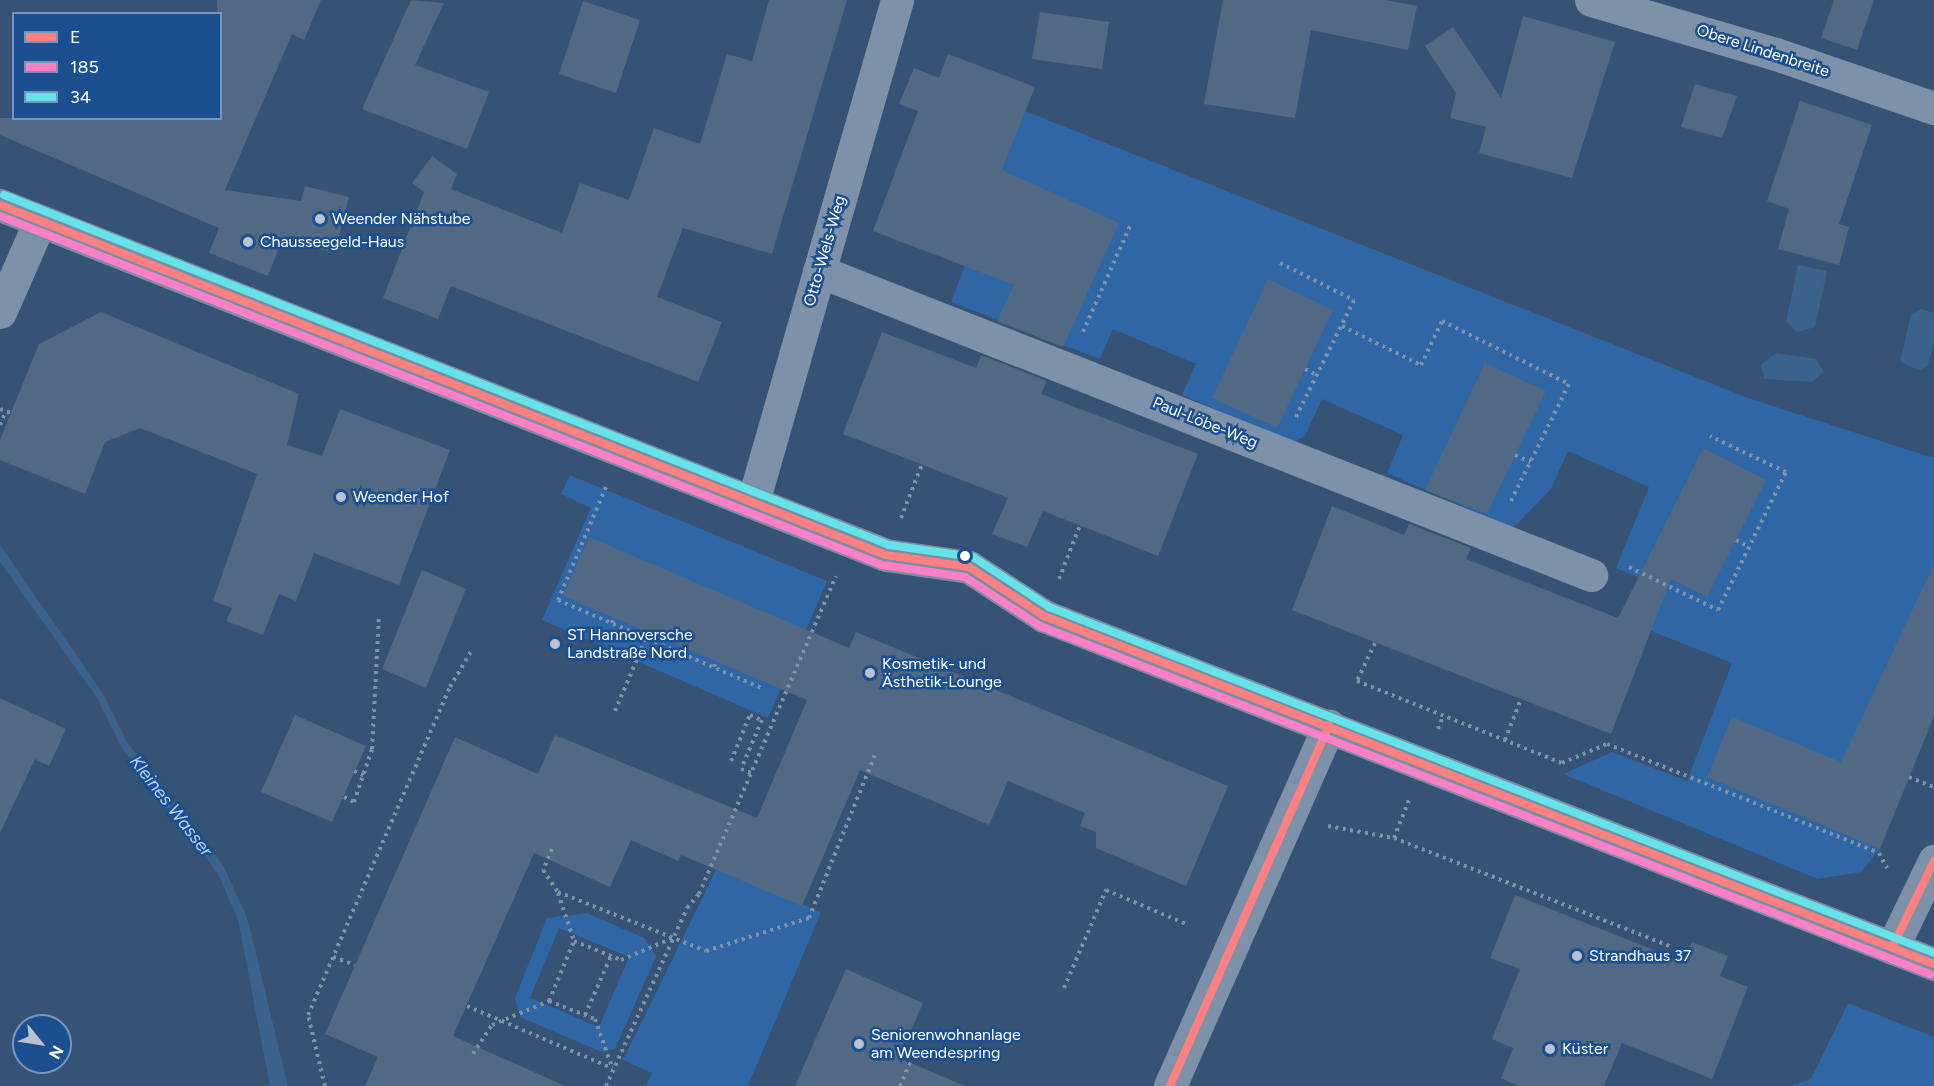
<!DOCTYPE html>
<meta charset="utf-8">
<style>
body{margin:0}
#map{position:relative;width:1934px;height:1086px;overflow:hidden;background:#365274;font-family:Figtree,sans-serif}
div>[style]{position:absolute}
.green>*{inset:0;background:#2f66a5}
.water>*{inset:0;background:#3b618d}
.building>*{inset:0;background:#526984}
.path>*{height:4px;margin-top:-2px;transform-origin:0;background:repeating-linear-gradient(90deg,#7d92a8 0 3px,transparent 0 7.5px)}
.street>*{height:33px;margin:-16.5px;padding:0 16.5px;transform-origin:16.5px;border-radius:16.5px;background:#7d92a8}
.secondary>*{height:33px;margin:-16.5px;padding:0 16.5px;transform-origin:16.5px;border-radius:16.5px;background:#798da4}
.bus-1>*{height:8px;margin:-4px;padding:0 4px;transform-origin:4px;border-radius:4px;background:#ff8080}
.bus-2>*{height:8px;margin:-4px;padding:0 4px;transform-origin:4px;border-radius:4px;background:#ff80c5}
.bus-3>*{height:8px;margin:-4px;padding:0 4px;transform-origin:4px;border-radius:4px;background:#66e3e8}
.dots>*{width:16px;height:16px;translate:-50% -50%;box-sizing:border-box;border:3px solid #1b4f8f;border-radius:50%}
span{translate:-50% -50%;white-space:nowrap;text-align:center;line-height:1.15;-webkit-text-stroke:5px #1b4f8f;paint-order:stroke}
.street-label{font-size:16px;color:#fff}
.poi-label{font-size:16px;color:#fff}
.left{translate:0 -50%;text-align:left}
.water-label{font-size:18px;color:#b5d3f5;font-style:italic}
.legend{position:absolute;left:12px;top:12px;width:210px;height:108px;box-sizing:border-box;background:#1b4f8f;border:2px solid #7695bc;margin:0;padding:8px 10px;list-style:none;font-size:18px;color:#fff}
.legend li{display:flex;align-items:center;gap:12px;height:30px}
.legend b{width:30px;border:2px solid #7695bc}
.north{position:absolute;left:12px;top:1014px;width:60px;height:60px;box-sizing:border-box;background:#1b4f8f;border:2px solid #7695bc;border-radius:50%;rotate:120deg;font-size:16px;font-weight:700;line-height:24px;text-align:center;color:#fff}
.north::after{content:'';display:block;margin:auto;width:21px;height:27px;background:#b9c2ce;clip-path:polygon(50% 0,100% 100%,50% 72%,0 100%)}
</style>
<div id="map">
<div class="green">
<i style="clip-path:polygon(1025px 111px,1748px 398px,1934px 458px,1934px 715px,1880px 849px,1861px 872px,1818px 879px,1563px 774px,1612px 752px,1687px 781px,1732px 663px,1631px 623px,1647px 581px,1616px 568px,1649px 487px,1568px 451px,1551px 489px,1513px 528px,1387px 473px,1403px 435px,1322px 399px,1305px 436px,1292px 443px,1182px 395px,1196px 364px,1113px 329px,1100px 359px,951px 302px)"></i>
<i style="clip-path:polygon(570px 475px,827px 581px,768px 718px,542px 620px,591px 508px,561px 494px)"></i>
<i style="clip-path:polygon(716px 870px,821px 912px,748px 1086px,646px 1086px,652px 1073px,623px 1060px)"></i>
<i style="clip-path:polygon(evenodd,587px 913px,644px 938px,656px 956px,615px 1049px,602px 1052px,520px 1017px,515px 998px,547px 918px,587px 913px,559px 928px,629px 957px,599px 1027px,530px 998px,559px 928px)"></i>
<i style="clip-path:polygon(1848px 1003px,1934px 1037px,1934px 1086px,1792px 1086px,1811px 1079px)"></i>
</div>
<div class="water">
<i style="clip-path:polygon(1798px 265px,1827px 271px,1815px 327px,1797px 332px,1786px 321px)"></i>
<i style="clip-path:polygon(1921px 309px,1934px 313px,1934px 342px,1928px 365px,1921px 371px,1900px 362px,1911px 314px)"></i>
<i style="clip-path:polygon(1776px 353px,1816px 359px,1824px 372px,1811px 382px,1764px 379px,1761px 365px)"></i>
<i style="clip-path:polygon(0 545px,102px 692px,127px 742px,223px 865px,247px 917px,288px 1086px,270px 1086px,238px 920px,218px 874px,123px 750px,97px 698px,0 562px)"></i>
</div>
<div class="building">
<i style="clip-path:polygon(217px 0,321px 0,304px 40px,292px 34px,225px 190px,301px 201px,305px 186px,349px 197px,335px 253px,282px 240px,268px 276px,209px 253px,219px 228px,0 135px,0 118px,220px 118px)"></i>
<i style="clip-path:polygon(411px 0,444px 3px,415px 65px,489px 92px,467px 149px,362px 109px)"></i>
<i style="clip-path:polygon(769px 0,847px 0,772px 254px,683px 228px,657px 297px,722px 322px,698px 382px,451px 286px,438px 319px,383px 298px,424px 192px,412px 183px,432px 156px,457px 174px,451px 189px,562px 233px,580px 183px,629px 200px,654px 128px,700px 144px,727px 54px,752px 61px)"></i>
<i style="clip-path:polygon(1223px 0,1385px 0,1417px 6px,1408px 50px,1311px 30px,1295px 118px,1204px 104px)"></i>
<i style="clip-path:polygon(1834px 0,1874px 0,1857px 50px,1821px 38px)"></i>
<i style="clip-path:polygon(583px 1px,640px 20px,616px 93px,559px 74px)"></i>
<i style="clip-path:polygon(1040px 12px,1109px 22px,1102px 69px,1032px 59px)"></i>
<i style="clip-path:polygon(1523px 16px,1615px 42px,1572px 178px,1479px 153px,1486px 127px,1450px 118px,1456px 93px,1425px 46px,1453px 27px,1501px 98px)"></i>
<i style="clip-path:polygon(948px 54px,1035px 87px,1002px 170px,1119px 223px,1063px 347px,997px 321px,1014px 285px,873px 231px,918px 111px,899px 104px,914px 68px,939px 78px)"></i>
<i style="clip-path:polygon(1695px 84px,1737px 96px,1722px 138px,1681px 127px)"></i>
<i style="clip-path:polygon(1800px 101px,1872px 125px,1839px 224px,1849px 227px,1839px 265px,1778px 249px,1789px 209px,1767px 201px)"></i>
<i style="clip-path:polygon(1268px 279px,1333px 310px,1277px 428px,1212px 398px)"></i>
<i style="clip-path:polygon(101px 312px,299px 394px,287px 445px,322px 456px,340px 409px,450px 450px,399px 585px,314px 553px,296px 601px,279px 594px,263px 635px,226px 621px,232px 608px,213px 601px,257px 474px,140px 428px,105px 442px,85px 494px,0 460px,0 440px,39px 344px)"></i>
<i style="clip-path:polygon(882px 332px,976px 368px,981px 355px,1047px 381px,1041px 394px,1198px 454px,1158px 556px,1043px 511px,1027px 547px,992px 534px,1008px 498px,843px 434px)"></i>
<i style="clip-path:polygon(1485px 363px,1546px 391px,1487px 514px,1425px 490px)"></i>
<i style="clip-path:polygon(1703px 448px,1766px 480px,1707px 597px,1671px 579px,1611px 734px,1292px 610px,1332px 506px,1404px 535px,1409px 524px,1471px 548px,1466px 559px,1618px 618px)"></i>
<i style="clip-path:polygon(589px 537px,849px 648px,856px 632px,1228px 786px,1186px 886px,1096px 848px,1096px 832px,1080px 826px,1085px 813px,1008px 781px,989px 825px,860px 770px,802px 906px,681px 855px,678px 861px,631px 840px,610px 887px,534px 853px,453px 1036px,565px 1086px,365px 1086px,378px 1057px,325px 1034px,455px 737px,538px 774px,555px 735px,757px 818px,807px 700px,563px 596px)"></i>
<i style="clip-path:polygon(1934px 564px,1934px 716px,1880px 849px,1707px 777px,1732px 717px,1841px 762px)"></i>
<i style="clip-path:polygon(422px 570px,466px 589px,426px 688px,382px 669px)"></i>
<i style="clip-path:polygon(0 698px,66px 729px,49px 766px,35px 759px,0 833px)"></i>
<i style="clip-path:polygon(295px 715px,366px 746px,332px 822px,261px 792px)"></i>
<i style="clip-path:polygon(1515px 895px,1684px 962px,1692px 942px,1728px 956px,1720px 976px,1748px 987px,1712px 1079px,1622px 1043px,1604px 1086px,1519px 1086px,1501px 1078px,1513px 1048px,1492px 1039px,1520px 969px,1490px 958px)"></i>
<i style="clip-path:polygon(846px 969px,923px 1003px,899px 1058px,965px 1086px,795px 1086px)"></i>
</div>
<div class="path">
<i style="left:1280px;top:263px;width:83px;rotate:26.6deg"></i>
<i style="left:1354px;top:300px;width:131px;rotate:116.4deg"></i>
<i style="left:1342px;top:326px;width:88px;rotate:26.3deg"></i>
<i style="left:1421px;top:365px;width:49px;rotate:-64.5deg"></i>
<i style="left:1442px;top:321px;width:142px;rotate:26.4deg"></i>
<i style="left:1569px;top:384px;width:131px;rotate:116.4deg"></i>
<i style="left:1083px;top:332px;width:116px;rotate:-66.1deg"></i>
<i style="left:1305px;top:369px;width:13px;rotate:27deg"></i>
<i style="left:0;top:409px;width:12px;rotate:20deg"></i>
<i style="left:0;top:425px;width:15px;rotate:-67deg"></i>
<i style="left:1515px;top:455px;width:17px;rotate:25deg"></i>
<i style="left:606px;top:487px;width:123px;rotate:113deg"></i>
<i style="left:558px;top:600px;width:224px;rotate:23.4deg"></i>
<i style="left:901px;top:518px;width:58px;rotate:-68.7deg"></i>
<i style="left:1736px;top:540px;width:15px;rotate:28deg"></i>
<i style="left:1629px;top:567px;width:99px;rotate:25.8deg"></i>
<i style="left:1718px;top:610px;width:154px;rotate:-63.8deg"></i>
<i style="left:1786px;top:472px;width:84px;rotate:-154.7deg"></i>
<i style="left:1059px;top:579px;width:58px;rotate:-68.7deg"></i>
<i style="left:612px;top:623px;width:5px;rotate:-68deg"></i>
<i style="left:1375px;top:643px;width:42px;rotate:115.3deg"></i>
<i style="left:1357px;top:681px;width:221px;rotate:21.8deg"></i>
<i style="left:1562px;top:763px;width:49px;rotate:-22.9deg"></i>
<i style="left:1607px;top:744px;width:293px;rotate:21.8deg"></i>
<i style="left:1879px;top:853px;width:17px;rotate:62deg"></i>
<i style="left:714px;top:667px;width:6px;rotate:-72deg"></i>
<i style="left:615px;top:711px;width:79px;rotate:-67deg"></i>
<i style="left:1438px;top:729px;width:14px;rotate:-69deg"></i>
<i style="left:1505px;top:740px;width:44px;rotate:-68.7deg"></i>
<i style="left:731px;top:761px;width:50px;rotate:-67.6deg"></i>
<i style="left:750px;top:715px;width:13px;rotate:23deg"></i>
<i style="left:762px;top:720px;width:53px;rotate:113.2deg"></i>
<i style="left:741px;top:769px;width:11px;rotate:22deg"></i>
<i style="left:354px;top:771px;width:12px;rotate:24deg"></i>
<i style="left:1909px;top:777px;width:27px;rotate:22deg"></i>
<i style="left:344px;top:797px;width:11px;rotate:27deg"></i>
<i style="left:354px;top:802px;width:56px;rotate:-71.2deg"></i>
<i style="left:372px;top:749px;width:133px;rotate:-87deg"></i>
<i style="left:1328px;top:826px;width:67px;rotate:10.3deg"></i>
<i style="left:1394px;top:838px;width:299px;rotate:21.4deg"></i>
<i style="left:1394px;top:838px;width:41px;rotate:-68.5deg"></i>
<i style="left:552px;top:849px;width:23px;rotate:113deg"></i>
<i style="left:543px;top:870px;width:27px;rotate:56deg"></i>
<i style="left:558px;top:892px;width:159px;rotate:21.7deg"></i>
<i style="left:706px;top:951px;width:108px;rotate:-17.8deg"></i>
<i style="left:809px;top:918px;width:176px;rotate:-68deg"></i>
<i style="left:558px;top:893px;width:51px;rotate:71.6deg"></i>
<i style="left:574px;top:941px;width:51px;rotate:22deg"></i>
<i style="left:621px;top:960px;width:56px;rotate:-22.9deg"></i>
<i style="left:333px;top:957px;width:23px;rotate:20deg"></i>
<i style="left:1064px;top:988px;width:107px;rotate:-66.8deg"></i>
<i style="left:1106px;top:890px;width:87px;rotate:23deg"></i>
<i style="left:549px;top:1001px;width:65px;rotate:-67.4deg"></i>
<i style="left:467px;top:1006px;width:158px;rotate:23.2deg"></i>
<i style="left:585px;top:1015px;width:64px;rotate:-66.2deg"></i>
<i style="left:473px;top:1054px;width:35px;rotate:-57deg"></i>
<i style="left:492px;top:1025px;width:62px;rotate:-22.8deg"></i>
<i style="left:549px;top:1001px;width:49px;rotate:21.4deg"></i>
<i style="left:595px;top:1019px;width:51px;rotate:70.5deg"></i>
<i style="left:325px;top:1086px;width:73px;rotate:-103.5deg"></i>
<i style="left:308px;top:1015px;width:357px;rotate:-66.6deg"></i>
<i style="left:450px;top:687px;width:43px;rotate:-59.3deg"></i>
<i style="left:606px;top:1086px;width:196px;rotate:-65.5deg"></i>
<i style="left:687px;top:908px;width:18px;rotate:-49deg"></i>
<i style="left:699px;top:894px;width:346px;rotate:-66.7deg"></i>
<i style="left:900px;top:1086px;width:34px;rotate:-67deg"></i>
</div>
<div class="street">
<i style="left:1591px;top:0;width:193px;rotate:16.3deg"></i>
<i style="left:1776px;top:54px;width:167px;rotate:18.9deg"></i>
<i style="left:819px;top:271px;width:830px;rotate:21.49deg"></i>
<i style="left:0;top:312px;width:99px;rotate:-66.3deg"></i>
<i style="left:753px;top:502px;width:522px;rotate:-73.99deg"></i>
<i style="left:1892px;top:948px;width:97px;rotate:-64.2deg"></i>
<i style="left:1170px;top:1086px;width:394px;rotate:-66.2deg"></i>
</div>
<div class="secondary">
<i style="left:0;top:205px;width:953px;rotate:21.56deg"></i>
<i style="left:886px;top:555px;width:84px;rotate:8.2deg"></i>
<i style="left:969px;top:567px;width:90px;rotate:33.2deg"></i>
<i style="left:1044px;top:616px;width:956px;rotate:21.36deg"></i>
</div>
<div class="bus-1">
<i style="left:0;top:205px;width:953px;rotate:21.56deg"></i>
<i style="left:886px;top:555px;width:84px;rotate:8.2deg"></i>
<i style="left:969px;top:567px;width:90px;rotate:33.2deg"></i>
<i style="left:1044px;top:616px;width:956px;rotate:21.36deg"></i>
<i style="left:1892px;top:948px;width:97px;rotate:-64.2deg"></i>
<i style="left:1170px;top:1086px;width:394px;rotate:-66.2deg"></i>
</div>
<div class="bus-2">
<i style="left:0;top:216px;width:949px;rotate:21.59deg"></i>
<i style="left:882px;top:565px;width:84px;rotate:8.2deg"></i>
<i style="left:965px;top:577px;width:90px;rotate:33.2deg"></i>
<i style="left:1040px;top:626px;width:956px;rotate:21.36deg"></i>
</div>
<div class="bus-3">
<i style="left:4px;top:195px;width:952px;rotate:21.58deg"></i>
<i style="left:889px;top:545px;width:85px;rotate:8.1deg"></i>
<i style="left:973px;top:557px;width:91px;rotate:33.3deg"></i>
<i style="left:1049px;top:607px;width:950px;rotate:21.35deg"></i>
</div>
<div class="dots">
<i style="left:320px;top:219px;background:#b9c2ce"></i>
<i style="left:248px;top:242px;background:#b9c2ce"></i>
<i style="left:341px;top:497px;background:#b9c2ce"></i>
<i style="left:965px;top:556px;background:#fff"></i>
<i style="left:555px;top:644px;background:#b9c2ce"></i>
<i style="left:870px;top:673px;background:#b9c2ce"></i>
<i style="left:1577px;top:956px;background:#b9c2ce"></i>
<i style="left:859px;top:1044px;background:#b9c2ce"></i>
<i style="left:1550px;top:1049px;background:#b9c2ce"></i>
</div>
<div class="street-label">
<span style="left:1763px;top:51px;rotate:18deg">Obere Lindenbreite</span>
<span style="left:825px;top:251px;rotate:-74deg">Otto-Wels-Weg</span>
<span style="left:1205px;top:423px;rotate:22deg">Paul-Löbe-Weg</span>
</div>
<div class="poi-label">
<span class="left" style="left:332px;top:219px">Weender Nähstube</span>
<span class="left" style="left:260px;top:242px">Chausseegeld-Haus</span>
<span class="left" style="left:353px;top:497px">Weender Hof</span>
<span class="left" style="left:567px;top:644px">ST Hannoversche<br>Landstraße Nord</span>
<span class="left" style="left:882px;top:673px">Kosmetik- und<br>Ästhetik-Lounge</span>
<span class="left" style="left:1589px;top:956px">Strandhaus 37</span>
<span class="left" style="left:871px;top:1044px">Seniorenwohnanlage<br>am Weendespring</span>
<span class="left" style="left:1562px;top:1049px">Küster</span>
</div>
<div class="water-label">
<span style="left:171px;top:806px;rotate:52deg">Kleines Wasser</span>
</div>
<ul class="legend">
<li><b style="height:8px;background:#ff8080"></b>E</li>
<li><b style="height:8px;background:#ff80c5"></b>185</li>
<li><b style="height:8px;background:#66e3e8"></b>34</li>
</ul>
<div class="north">N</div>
</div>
